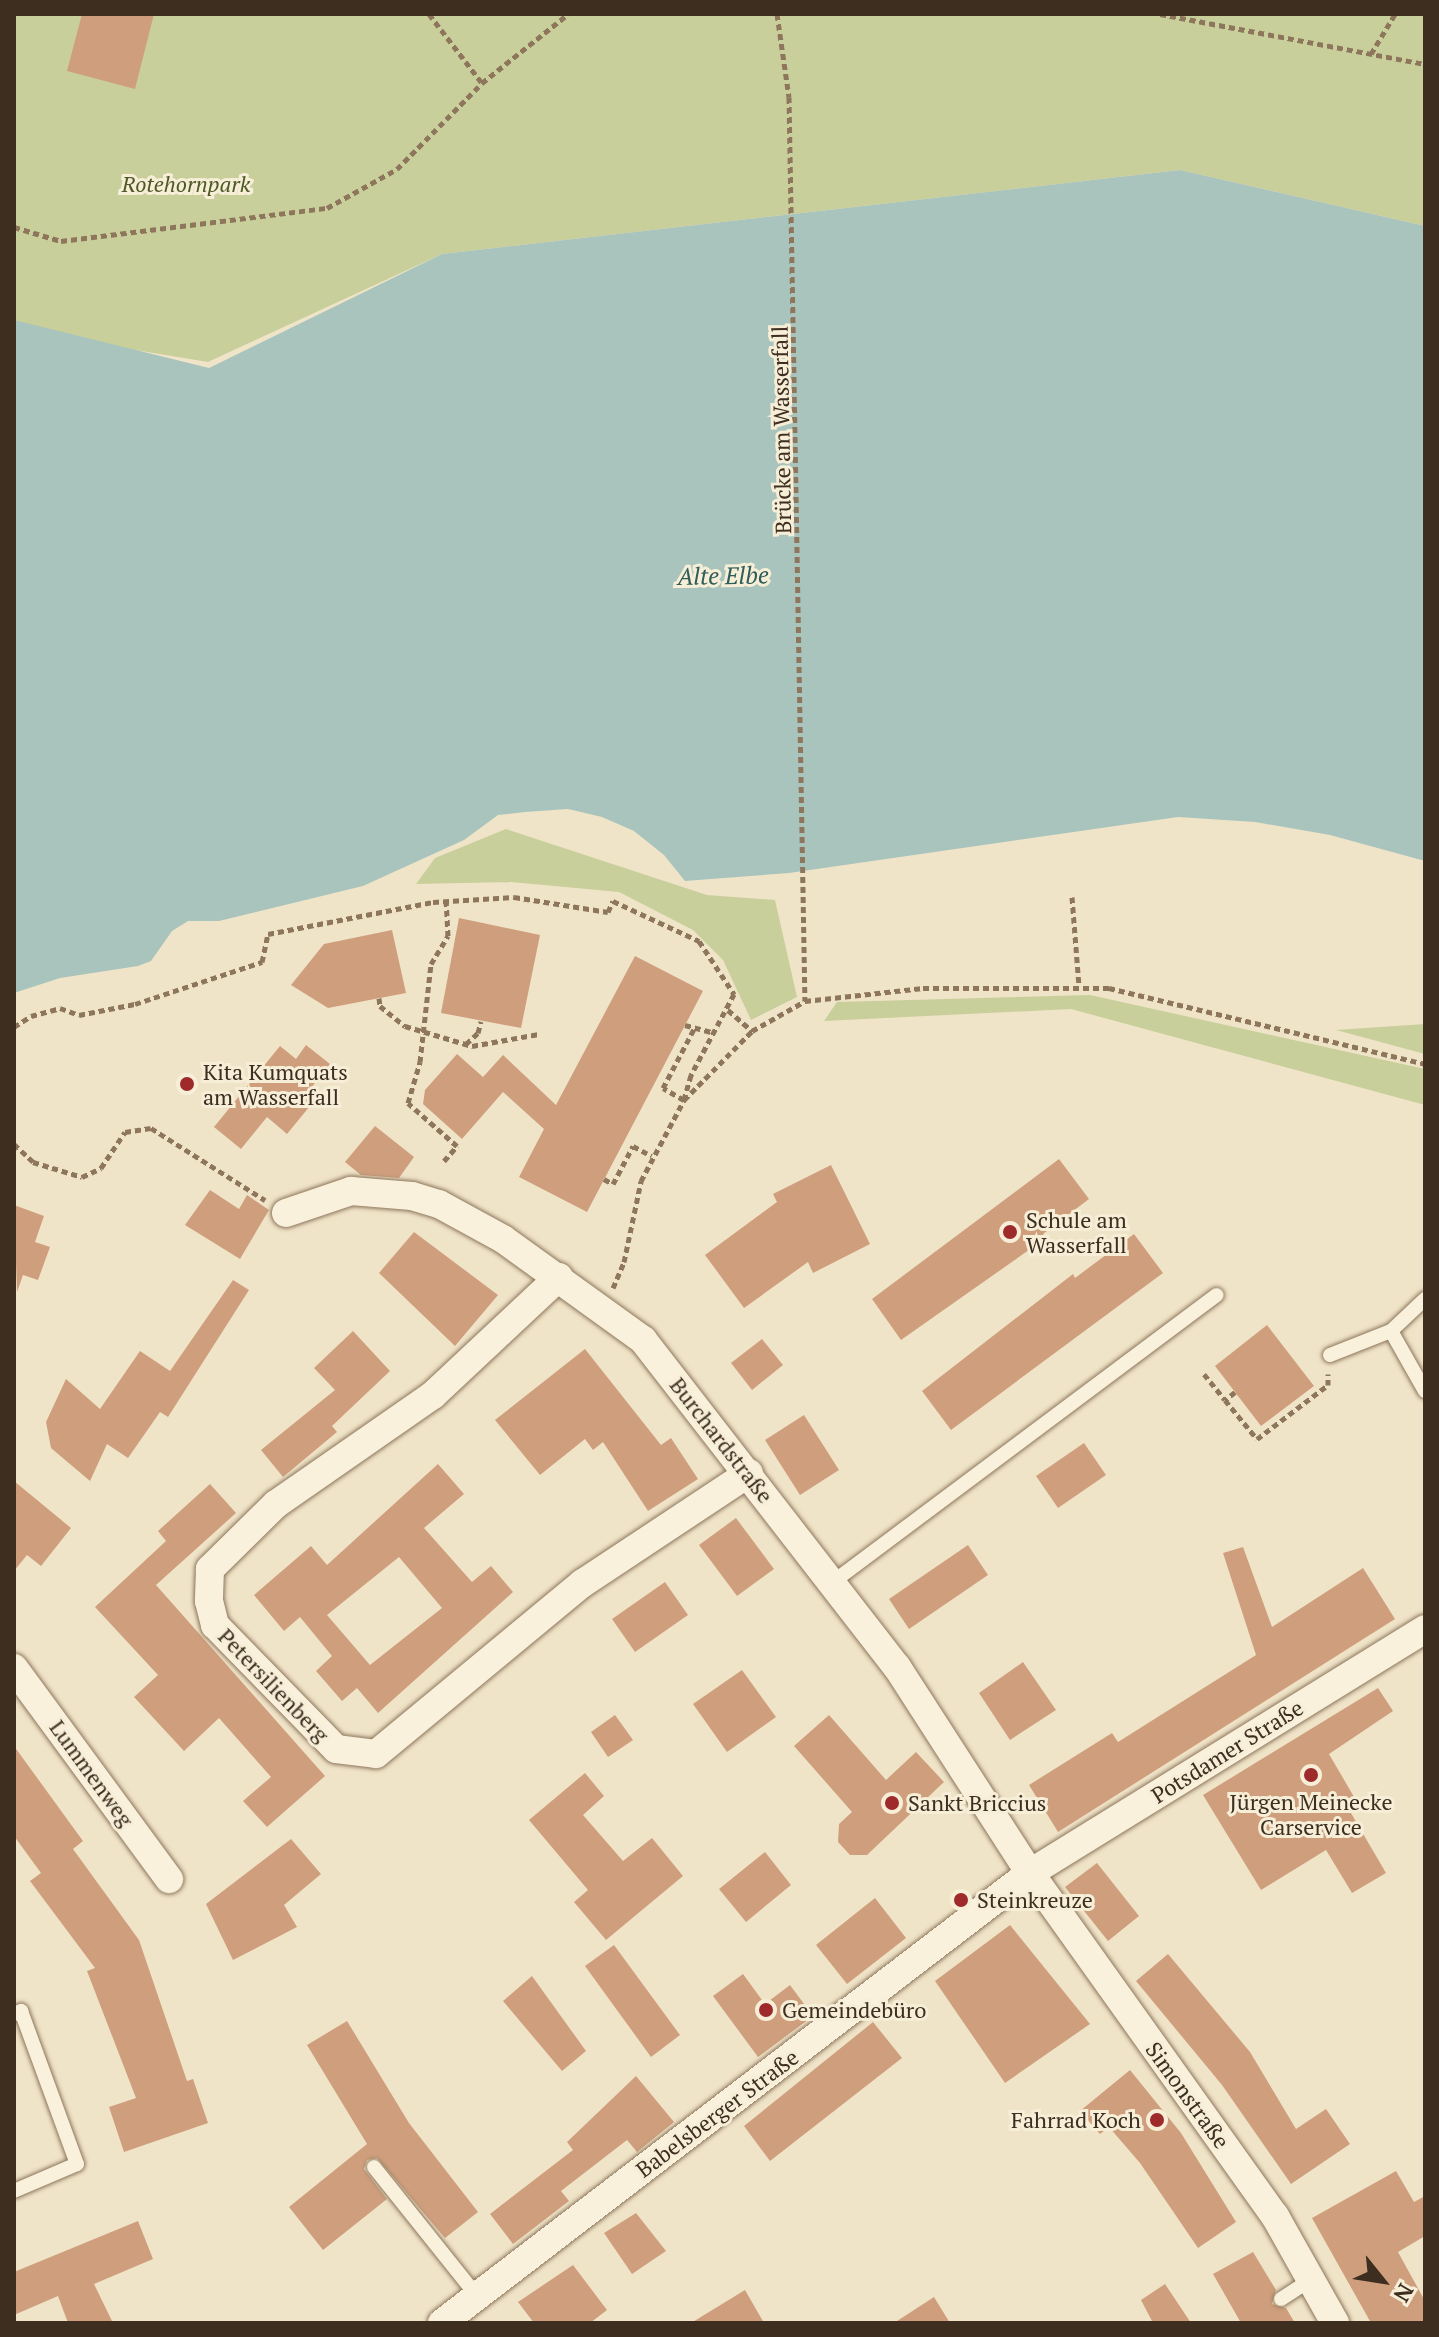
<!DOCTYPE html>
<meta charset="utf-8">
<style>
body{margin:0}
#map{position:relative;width:1439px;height:2337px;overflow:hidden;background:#f0e4c8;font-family:"PT Serif",serif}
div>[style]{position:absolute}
.green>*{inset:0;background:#c9cf9b}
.water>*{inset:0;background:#a9c4bc}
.building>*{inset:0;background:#cf9f7d}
.path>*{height:5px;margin-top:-2.5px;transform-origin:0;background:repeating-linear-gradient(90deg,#8d765c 0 6px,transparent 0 10px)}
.roads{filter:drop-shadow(0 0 2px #8d765c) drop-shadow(0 0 2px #8d765c)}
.service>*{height:14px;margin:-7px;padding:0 7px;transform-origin:7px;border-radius:7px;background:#faf1dc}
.minor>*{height:28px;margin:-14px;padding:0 14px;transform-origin:14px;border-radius:14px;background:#faf1dc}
.dots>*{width:22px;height:22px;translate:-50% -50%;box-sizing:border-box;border:4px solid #f7eed8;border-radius:50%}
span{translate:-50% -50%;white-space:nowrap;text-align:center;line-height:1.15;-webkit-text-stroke:6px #f7eed8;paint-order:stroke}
.park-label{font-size:22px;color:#4d5a26;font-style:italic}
.street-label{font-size:22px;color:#3d2e20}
.poi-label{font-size:22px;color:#3d2e20}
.left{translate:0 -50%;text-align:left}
.right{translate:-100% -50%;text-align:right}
.water-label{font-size:24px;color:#2f5d5a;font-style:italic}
.frame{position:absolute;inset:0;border:16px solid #3d2e20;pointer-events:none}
.north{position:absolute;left:1343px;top:2241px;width:80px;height:80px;-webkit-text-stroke:6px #f7eed8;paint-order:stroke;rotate:120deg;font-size:22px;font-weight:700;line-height:32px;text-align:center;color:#3d2e20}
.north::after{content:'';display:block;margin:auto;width:28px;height:36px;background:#3d2e20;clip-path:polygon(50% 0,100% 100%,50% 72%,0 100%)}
</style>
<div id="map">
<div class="green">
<i style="clip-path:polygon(14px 14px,1425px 14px,1425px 226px,1180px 170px,442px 254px,208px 362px,14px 330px)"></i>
<i style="clip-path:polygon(506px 829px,707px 895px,775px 900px,797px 997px,751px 1020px,723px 960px,693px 930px,619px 892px,511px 882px,416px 884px,435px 858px)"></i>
<i style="clip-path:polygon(1090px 995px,1425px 1069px,1425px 1105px,1071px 1009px,824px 1021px,837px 1002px)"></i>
<i style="clip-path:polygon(1425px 1024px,1425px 1054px,1336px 1030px)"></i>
</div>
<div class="water">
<i style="clip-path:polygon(1180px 170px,1425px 226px,1425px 861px,1330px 835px,1255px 822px,1178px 817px,789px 873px,685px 881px,664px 855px,634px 831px,602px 817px,568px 809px,525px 812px,498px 815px,464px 840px,363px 886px,219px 921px,188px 921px,172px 931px,151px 961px,138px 966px,60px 978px,14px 993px,14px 320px,209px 368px,442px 254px)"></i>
</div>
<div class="building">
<i style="clip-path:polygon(82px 14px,154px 14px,135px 89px,67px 71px)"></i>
<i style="clip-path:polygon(459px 918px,540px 935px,521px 1028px,441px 1013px)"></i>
<i style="clip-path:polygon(392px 930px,406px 993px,328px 1008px,291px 985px,324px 944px)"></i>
<i style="clip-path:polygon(635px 956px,703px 991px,587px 1212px,519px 1177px,544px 1129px,503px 1092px,462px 1139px,423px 1104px,425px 1090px,457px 1054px,483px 1077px,503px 1055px,556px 1105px)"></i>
<i style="clip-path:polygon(306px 1045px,330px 1064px,311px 1088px,319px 1095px,287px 1134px,267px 1117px,241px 1149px,214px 1127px,280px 1046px,296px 1059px)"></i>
<i style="clip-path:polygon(375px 1126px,414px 1157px,399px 1178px,361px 1175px,345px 1162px)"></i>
<i style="clip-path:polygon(1059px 1159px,1089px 1199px,1043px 1234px,1046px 1238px,901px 1340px,872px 1299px)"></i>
<i style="clip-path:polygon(831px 1165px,870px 1244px,813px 1273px,808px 1262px,744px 1308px,705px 1255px,777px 1202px,773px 1194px)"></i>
<i style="clip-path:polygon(210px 1190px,239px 1209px,247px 1195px,269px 1210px,240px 1259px,185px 1225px)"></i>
<i style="clip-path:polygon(14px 1205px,44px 1216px,35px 1242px,50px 1247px,38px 1280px,23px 1275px,17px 1292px)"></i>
<i style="clip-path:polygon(414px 1232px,498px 1295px,455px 1346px,379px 1273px)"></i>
<i style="clip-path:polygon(1134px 1234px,1163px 1273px,951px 1430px,922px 1391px,1073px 1274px,1075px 1278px)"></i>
<i style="clip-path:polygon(233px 1280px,249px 1290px,168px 1417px,160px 1412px,128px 1458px,107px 1444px,90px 1481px,51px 1448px,46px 1422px,66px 1379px,100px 1409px,140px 1351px,170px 1371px)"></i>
<i style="clip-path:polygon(1267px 1325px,1314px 1386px,1261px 1426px,1215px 1366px)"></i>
<i style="clip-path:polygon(353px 1331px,390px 1371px,332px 1426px,337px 1432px,283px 1477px,261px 1450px,335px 1390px,314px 1368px)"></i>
<i style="clip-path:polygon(762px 1339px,783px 1365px,752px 1390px,731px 1363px)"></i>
<i style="clip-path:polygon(585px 1349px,661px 1445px,671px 1438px,698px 1479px,648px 1511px,603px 1442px,593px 1450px,585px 1439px,540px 1475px,495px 1420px)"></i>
<i style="clip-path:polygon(804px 1415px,839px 1470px,800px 1495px,765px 1440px)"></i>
<i style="clip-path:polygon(1084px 1443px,1106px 1475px,1058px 1508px,1036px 1476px)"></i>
<i style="clip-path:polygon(evenodd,438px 1464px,464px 1494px,424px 1528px,472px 1582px,491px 1566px,513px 1592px,378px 1713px,357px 1688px,342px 1701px,316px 1671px,332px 1656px,300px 1617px,284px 1631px,254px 1595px,311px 1546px,327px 1565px,438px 1464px,399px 1557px,442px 1608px,370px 1665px,327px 1615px,399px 1557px)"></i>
<i style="clip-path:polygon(14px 1481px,71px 1528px,41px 1566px,27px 1555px,14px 1571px)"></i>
<i style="clip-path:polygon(210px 1484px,236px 1513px,156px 1585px,325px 1776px,267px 1827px,243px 1801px,271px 1777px,219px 1718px,184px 1751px,134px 1697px,158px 1675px,95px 1607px,166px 1541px,158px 1531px)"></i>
<i style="clip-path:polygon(736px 1518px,774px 1569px,737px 1596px,699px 1545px)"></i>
<i style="clip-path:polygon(968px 1545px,988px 1575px,909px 1629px,889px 1599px)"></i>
<i style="clip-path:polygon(1243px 1547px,1272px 1627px,1363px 1568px,1395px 1619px,1058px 1832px,1029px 1785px,1112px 1733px,1118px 1742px,1256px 1655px,1223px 1553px)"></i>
<i style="clip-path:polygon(665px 1582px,688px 1615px,635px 1652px,612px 1619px)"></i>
<i style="clip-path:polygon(1023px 1662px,1056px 1710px,1010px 1740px,979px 1693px)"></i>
<i style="clip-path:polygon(742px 1670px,776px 1717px,727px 1752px,693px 1704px)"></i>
<i style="clip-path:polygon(1378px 1688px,1393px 1711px,1329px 1754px,1357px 1802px,1348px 1808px,1386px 1873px,1352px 1893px,1326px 1850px,1261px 1890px,1203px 1795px)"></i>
<i style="clip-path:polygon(615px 1715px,633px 1740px,608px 1757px,591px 1732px)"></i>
<i style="clip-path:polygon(829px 1715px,886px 1780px,916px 1752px,944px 1782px,867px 1855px,850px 1855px,838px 1842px,839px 1824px,852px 1812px,794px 1746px)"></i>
<i style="clip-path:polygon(14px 1746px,83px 1841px,73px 1849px,139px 1940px,187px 2081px,193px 2079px,208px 2123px,124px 2152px,109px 2107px,136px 2098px,87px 1971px,95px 1968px,30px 1881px,41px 1873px,14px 1836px)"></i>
<i style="clip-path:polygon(585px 1773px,604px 1796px,583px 1815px,623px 1861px,652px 1838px,683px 1876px,606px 1940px,574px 1902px,588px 1890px,529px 1820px)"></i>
<i style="clip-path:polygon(291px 1839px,321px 1874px,284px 1905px,297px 1927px,233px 1960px,206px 1904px)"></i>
<i style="clip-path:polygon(765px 1852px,791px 1885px,746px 1922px,719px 1889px)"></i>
<i style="clip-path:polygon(1097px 1863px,1139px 1916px,1108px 1941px,1065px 1887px)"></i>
<i style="clip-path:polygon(875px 1898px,906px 1938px,847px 1984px,816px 1945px)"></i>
<i style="clip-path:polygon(1010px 1925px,1090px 2024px,1005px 2083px,935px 1981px)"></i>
<i style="clip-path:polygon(614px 1945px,680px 2035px,651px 2057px,585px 1966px)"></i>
<i style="clip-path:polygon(1168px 1954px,1250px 2052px,1296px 2129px,1326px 2109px,1350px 2144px,1291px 2184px,1222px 2085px,1136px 1981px)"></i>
<i style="clip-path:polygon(743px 1974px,765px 2004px,790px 1985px,813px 2016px,758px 2057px,713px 1996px)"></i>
<i style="clip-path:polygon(532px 1976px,586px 2051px,562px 2071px,503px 2001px)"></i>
<i style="clip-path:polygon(347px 2021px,409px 2123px,478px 2212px,445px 2238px,377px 2158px,367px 2160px,364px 2169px,387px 2199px,323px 2250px,289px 2207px,367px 2144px,307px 2045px)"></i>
<i style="clip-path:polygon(873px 2022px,902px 2058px,770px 2161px,744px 2126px)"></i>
<i style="clip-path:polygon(1130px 2070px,1181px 2133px,1236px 2222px,1198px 2248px,1140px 2163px,1109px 2127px,1100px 2134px,1080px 2111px)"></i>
<i style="clip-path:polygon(636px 2076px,674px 2122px,637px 2152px,627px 2140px,561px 2191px,569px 2201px,513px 2244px,490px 2214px,573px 2150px,567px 2142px)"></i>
<i style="clip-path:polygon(1396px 2171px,1414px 2202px,1425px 2196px,1425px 2236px,1398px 2252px,1425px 2301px,1425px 2323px,1371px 2323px,1312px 2218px)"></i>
<i style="clip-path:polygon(636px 2213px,666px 2251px,632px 2274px,604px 2233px)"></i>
<i style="clip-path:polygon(138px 2221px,153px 2259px,94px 2284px,113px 2323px,68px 2323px,58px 2296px,14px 2315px,14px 2272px)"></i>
<i style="clip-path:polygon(1253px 2252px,1276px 2290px,1272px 2304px,1286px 2308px,1295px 2323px,1241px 2323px,1213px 2274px)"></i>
<i style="clip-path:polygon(573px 2265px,607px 2310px,590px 2323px,534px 2323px,518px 2302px)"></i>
<i style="clip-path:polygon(1165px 2284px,1191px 2323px,1153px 2323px,1141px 2300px)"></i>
<i style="clip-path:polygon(745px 2290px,764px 2323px,691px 2323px)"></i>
<i style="clip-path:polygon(934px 2297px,950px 2323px,894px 2323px)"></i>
</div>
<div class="path">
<i style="left:429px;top:14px;width:87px;rotate:52.5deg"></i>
<i style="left:777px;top:14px;width:84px;rotate:81.8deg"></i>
<i style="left:789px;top:97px;width:904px;rotate:88.99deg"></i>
<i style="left:1160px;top:14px;width:270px;rotate:10.7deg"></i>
<i style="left:1371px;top:54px;width:47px;rotate:-59deg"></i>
<i style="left:14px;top:227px;width:49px;rotate:16.6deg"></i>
<i style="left:61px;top:241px;width:268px;rotate:-7.1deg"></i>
<i style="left:327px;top:208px;width:80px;rotate:-29.1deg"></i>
<i style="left:397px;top:169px;width:121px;rotate:-45.3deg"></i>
<i style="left:482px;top:83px;width:110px;rotate:-38.7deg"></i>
<i style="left:1072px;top:897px;width:88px;rotate:85.5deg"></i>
<i style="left:379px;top:998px;width:8px;rotate:83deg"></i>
<i style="left:380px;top:1006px;width:32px;rotate:39deg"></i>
<i style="left:405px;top:1026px;width:70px;rotate:16.6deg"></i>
<i style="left:472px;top:1046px;width:68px;rotate:-10.2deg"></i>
<i style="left:728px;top:1010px;width:32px;rotate:41deg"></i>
<i style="left:685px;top:1025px;width:31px;rotate:15deg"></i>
<i style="left:14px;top:1027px;width:20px;rotate:-33deg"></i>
<i style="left:31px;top:1016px;width:30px;rotate:-15deg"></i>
<i style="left:60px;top:1008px;width:20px;rotate:20deg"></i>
<i style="left:79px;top:1015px;width:57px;rotate:-11.1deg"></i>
<i style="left:135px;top:1004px;width:134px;rotate:-18.3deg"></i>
<i style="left:262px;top:962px;width:29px;rotate:-78deg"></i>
<i style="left:268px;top:934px;width:168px;rotate:-11deg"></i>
<i style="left:433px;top:902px;width:81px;rotate:-3.5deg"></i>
<i style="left:514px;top:897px;width:95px;rotate:9.1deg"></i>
<i style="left:608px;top:912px;width:12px;rotate:-66deg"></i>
<i style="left:613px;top:901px;width:95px;rotate:24.9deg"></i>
<i style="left:699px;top:941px;width:64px;rotate:56.6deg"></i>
<i style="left:734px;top:994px;width:92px;rotate:118deg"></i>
<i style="left:691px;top:1075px;width:26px;rotate:106deg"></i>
<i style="left:684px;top:1100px;width:24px;rotate:-150deg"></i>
<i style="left:663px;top:1088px;width:67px;rotate:-62.3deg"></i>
<i style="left:466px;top:1044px;width:16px;rotate:-43deg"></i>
<i style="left:478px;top:1033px;width:12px;rotate:-76deg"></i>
<i style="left:14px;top:1144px;width:26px;rotate:43deg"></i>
<i style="left:33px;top:1162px;width:51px;rotate:17deg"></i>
<i style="left:82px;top:1177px;width:21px;rotate:-25deg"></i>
<i style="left:101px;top:1168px;width:43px;rotate:-56.3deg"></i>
<i style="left:125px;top:1132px;width:26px;rotate:-9deg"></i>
<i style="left:151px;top:1128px;width:135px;rotate:32.3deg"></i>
<i style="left:444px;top:1161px;width:20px;rotate:-49deg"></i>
<i style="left:457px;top:1146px;width:65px;rotate:-138.7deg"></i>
<i style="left:408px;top:1103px;width:43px;rotate:-73.7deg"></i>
<i style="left:420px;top:1062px;width:99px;rotate:-83.6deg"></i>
<i style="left:431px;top:964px;width:33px;rotate:-59deg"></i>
<i style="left:448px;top:936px;width:35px;rotate:-93deg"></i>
<i style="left:604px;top:1179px;width:10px;rotate:29deg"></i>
<i style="left:613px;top:1184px;width:43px;rotate:-62.2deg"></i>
<i style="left:633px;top:1146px;width:21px;rotate:28deg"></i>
<i style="left:613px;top:1288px;width:28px;rotate:-67deg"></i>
<i style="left:624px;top:1262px;width:83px;rotate:-78.1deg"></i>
<i style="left:641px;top:1181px;width:92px;rotate:-62deg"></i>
<i style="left:684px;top:1100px;width:97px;rotate:-45.4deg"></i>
<i style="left:752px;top:1031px;width:61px;rotate:-29.5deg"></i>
<i style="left:805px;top:1001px;width:119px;rotate:-6.3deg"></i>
<i style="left:923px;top:988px;width:186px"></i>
<i style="left:1109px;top:988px;width:325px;rotate:13.5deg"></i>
<i style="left:1204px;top:1374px;width:33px;rotate:51deg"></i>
<i style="left:1235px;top:1392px;width:13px;rotate:141deg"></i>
<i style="left:1225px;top:1400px;width:50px;rotate:50.6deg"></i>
<i style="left:1257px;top:1439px;width:89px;rotate:-37.3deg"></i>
<i style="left:1328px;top:1385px;width:11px;rotate:-90deg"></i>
</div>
<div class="roads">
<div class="service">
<i style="left:1391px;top:1331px;width:69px;rotate:60.5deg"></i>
<i style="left:1330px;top:1355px;width:66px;rotate:-21.5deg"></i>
<i style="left:1391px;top:1331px;width:47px;rotate:-43.3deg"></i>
<i style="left:833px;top:1582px;width:479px;rotate:-36.8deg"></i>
<i style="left:14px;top:2014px;width:8px;rotate:-23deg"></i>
<i style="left:21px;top:2011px;width:163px;rotate:69.9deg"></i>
<i style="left:77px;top:2164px;width:69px;rotate:156.8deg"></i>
<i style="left:374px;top:2167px;width:165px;rotate:51.4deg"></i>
<i style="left:1281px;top:2299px;width:35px;rotate:-33deg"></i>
</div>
<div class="minor">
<i style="left:286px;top:1213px;width:69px;rotate:-18.7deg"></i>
<i style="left:351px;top:1191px;width:61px;rotate:4.7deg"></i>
<i style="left:412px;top:1196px;width:28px;rotate:17deg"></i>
<i style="left:439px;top:1204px;width:73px;rotate:28.7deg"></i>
<i style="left:503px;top:1239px;width:173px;rotate:35.8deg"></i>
<i style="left:643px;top:1340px;width:414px;rotate:52.2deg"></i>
<i style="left:897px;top:1667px;width:245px;rotate:57.2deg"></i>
<i style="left:1030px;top:1873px;width:422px;rotate:54.5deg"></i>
<i style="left:1275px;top:2216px;width:123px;rotate:60.7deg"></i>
<i style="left:559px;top:1277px;width:173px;rotate:136.9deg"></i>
<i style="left:433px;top:1395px;width:191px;rotate:145.2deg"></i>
<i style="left:276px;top:1504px;width:93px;rotate:135.4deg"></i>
<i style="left:210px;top:1569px;width:32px;rotate:92deg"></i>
<i style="left:209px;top:1601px;width:25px;rotate:76deg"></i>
<i style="left:215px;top:1625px;width:173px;rotate:45.7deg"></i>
<i style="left:336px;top:1749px;width:40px;rotate:7.1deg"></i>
<i style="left:376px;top:1754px;width:268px;rotate:-39.6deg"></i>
<i style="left:583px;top:1583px;width:199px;rotate:-33.5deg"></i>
<i style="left:14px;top:1668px;width:262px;rotate:53.7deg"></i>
<i style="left:442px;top:2323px;width:740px;rotate:-37.43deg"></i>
<i style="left:1030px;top:1873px;width:464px;rotate:-31.7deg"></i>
</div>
</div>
<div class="dots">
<i style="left:187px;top:1084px;background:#9e2a2b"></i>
<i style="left:1010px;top:1232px;background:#9e2a2b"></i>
<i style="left:1311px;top:1775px;background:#9e2a2b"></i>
<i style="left:892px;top:1803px;background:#9e2a2b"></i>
<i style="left:961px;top:1900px;background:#9e2a2b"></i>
<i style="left:766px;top:2010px;background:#9e2a2b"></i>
<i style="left:1157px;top:2120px;background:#9e2a2b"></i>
</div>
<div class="park-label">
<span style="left:186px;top:184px">Rotehornpark</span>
</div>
<div class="street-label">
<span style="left:781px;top:430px;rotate:-91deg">Brücke am Wasserfall</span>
<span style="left:722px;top:1440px;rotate:52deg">Burchardstraße</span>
<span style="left:274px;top:1685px;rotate:46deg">Petersilienberg</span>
<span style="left:1227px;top:1751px;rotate:-32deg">Potsdamer Straße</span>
<span style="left:92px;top:1773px;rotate:54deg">Lummenweg</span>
<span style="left:1188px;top:2095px;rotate:54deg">Simonstraße</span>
<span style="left:717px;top:2113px;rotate:-37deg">Babelsberger Straße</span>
</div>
<div class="poi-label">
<span class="left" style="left:203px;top:1084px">Kita Kumquats<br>am Wasserfall</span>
<span class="left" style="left:1026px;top:1232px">Schule am<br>Wasserfall</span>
<span style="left:1311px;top:1814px">Jürgen Meinecke<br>Carservice</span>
<span class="left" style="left:908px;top:1803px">Sankt Briccius</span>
<span class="left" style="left:977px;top:1900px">Steinkreuze</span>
<span class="left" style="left:782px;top:2010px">Gemeindebüro</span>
<span class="right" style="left:1141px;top:2120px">Fahrrad Koch</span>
</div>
<div class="water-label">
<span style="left:723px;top:576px;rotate:-1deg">Alte Elbe</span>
</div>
<div class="frame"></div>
<div class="north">N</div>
</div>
